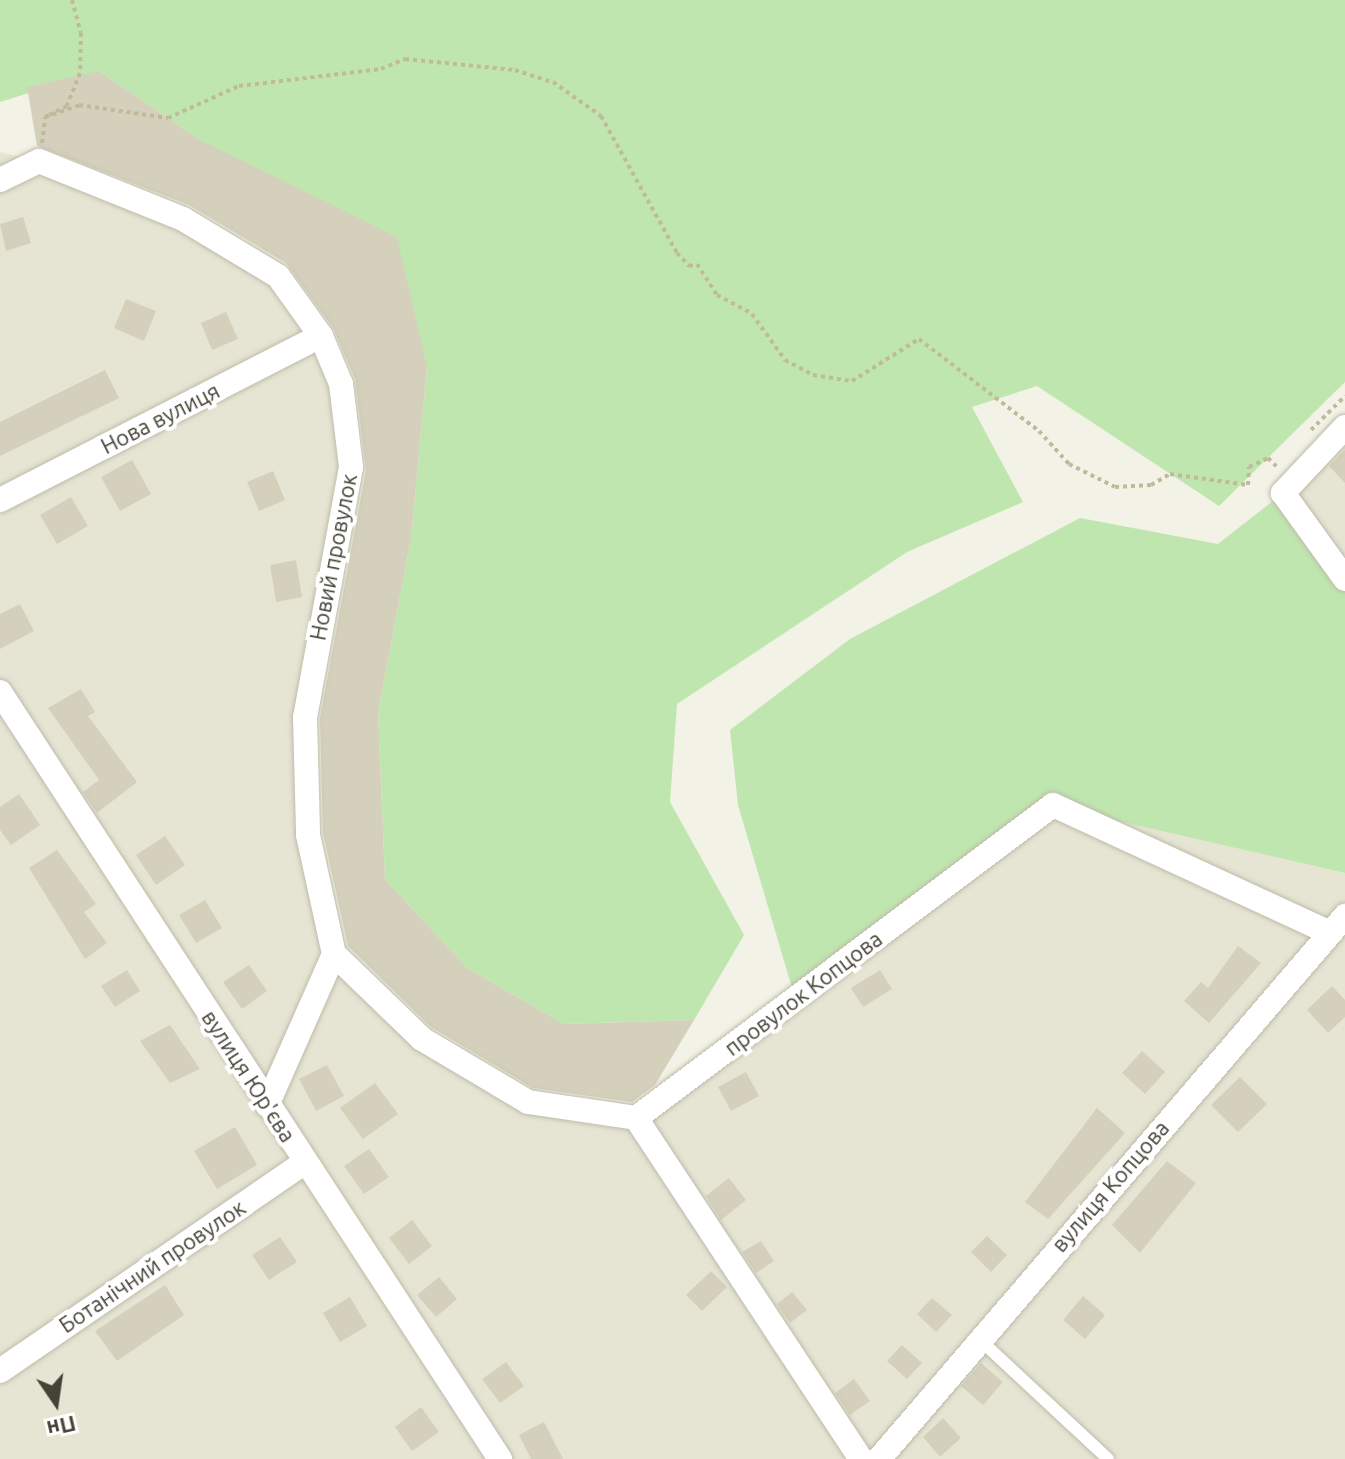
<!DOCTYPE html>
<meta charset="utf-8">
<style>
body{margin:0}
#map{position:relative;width:1345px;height:1459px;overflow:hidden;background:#f2f2e6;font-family:Ubuntu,sans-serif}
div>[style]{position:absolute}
.residential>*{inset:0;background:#e6e5d4}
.green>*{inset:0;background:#c0e6af}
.building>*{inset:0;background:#d4d0bb}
.path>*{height:4px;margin-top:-2px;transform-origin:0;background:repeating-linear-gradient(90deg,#bfbb9a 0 4px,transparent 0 8px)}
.roads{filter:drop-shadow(0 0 2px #bebba9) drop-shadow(0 0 2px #bebba9)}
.service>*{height:12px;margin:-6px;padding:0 6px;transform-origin:6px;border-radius:6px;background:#fff}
.minor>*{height:24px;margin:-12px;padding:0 12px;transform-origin:12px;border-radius:12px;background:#fff}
span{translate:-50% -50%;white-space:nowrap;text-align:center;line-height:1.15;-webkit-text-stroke:8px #fff;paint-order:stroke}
.street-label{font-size:22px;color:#454335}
.north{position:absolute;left:16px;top:1363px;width:80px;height:80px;-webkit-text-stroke:6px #fff;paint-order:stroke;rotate:167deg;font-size:22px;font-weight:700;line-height:32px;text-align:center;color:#454335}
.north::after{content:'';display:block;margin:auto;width:28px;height:36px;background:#454335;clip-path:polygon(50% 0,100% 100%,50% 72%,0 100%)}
</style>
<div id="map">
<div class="residential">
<i style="clip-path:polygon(0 152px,39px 161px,278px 276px,321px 336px,351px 467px,305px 717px,334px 954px,422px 1039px,528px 1102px,636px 1117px,1053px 805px,1345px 873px,1345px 1459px,0 1459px)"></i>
<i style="clip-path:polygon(1345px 427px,1345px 579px,1283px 493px)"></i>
</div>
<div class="green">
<i style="clip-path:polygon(0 0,1345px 0,1345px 382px,1219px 506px,1037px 386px,972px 407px,1023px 502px,907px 552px,677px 704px,670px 802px,744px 935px,694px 1020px,564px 1024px,467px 968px,385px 879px,378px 712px,411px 539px,427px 367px,200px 140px,99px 71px,0 102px)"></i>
<i style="clip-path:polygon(1283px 493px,1345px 579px,1345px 873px,1053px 806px,795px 998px,738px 805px,730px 730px,850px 639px,1080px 518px,1218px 544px)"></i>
</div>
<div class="building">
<i style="clip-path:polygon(99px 71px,200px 140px,397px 237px,427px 367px,411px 539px,378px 712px,385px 879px,467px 968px,564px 1024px,694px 1020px,655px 1085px,632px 1102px,533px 1088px,431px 1027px,348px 946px,323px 833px,320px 718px,366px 470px,355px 379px,333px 328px,286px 263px,189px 205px,37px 146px,27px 87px)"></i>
<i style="clip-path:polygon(23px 217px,31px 243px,6px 251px,0 224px)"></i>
<i style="clip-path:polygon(126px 299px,156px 311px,144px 341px,114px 328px)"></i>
<i style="clip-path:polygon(226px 312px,238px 339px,212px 350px,201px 323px)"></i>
<i style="clip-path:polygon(105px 370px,119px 398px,0 456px,0 422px)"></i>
<i style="clip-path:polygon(1345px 450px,1345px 483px,1329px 466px)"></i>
<i style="clip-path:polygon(132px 460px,151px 494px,120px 511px,101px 477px)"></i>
<i style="clip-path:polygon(273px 471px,285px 500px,259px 511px,247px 482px)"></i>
<i style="clip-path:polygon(71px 497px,88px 526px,57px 544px,40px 515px)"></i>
<i style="clip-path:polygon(296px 560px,302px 597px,276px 602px,270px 565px)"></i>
<i style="clip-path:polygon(20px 604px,34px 631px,0 649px,0 614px)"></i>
<i style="clip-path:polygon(81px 689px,95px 712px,88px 716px,137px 782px,97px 813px,83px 792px,99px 780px,48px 708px)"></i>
<i style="clip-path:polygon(19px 794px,40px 825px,11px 845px,0 830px,0 807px)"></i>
<i style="clip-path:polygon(165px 836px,185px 865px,156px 885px,136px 855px)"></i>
<i style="clip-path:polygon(57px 850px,96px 904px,84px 912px,107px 943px,85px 959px,29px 868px)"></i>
<i style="clip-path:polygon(205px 900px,222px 928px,196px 943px,179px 915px)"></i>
<i style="clip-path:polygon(1238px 946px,1261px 963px,1209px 1023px,1184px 1001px,1201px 982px,1208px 988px)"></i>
<i style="clip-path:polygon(249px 965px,267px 991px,242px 1009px,223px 982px)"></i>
<i style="clip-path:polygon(127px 970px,140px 991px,115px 1007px,101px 986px)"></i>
<i style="clip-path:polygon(880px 970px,892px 989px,863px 1007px,851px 988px)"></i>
<i style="clip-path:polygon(1332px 986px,1345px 1000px,1345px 1017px,1328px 1033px,1307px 1010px)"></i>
<i style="clip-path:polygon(170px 1025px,200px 1069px,170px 1083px,140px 1041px)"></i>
<i style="clip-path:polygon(1142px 1051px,1165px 1072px,1145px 1094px,1122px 1073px)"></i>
<i style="clip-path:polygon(327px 1065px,344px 1096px,316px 1111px,299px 1079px)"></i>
<i style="clip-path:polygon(746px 1072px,759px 1096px,731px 1111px,718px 1087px)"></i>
<i style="clip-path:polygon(1240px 1077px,1267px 1104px,1238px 1132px,1211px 1105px)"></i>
<i style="clip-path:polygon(375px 1083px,398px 1114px,363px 1139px,340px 1108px)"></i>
<i style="clip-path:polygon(1097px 1108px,1125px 1133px,1048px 1219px,1025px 1202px)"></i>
<i style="clip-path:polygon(235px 1127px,257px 1165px,217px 1189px,194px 1151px)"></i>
<i style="clip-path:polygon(369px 1149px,389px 1177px,364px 1194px,344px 1166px)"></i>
<i style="clip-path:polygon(1167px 1161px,1196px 1183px,1140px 1253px,1112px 1225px)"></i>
<i style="clip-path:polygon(729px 1178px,746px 1200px,721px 1220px,706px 1196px)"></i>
<i style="clip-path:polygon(412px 1220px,432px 1246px,409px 1264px,389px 1238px)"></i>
<i style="clip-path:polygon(987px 1236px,1007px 1255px,991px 1272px,971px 1252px)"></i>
<i style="clip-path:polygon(280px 1237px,297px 1262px,269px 1280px,252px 1255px)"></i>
<i style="clip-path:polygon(761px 1241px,774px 1261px,756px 1273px,742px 1252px)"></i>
<i style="clip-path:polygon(711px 1271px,727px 1287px,702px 1311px,686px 1295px)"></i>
<i style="clip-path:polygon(439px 1277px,457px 1299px,436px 1317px,417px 1295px)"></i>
<i style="clip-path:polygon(165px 1285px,184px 1315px,117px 1361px,95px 1331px)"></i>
<i style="clip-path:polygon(792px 1292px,807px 1310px,790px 1323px,777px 1304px)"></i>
<i style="clip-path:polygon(1083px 1296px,1105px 1315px,1085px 1339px,1063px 1320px)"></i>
<i style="clip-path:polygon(350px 1297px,367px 1326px,340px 1342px,323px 1313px)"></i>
<i style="clip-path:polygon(932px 1298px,952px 1315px,936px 1332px,917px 1314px)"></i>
<i style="clip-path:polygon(902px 1345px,922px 1363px,907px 1379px,887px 1361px)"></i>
<i style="clip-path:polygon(506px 1362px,524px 1386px,500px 1403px,482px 1379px)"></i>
<i style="clip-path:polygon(981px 1363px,1003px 1382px,983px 1405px,961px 1386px)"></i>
<i style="clip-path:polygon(854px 1379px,870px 1401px,850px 1415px,835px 1393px)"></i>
<i style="clip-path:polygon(421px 1407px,439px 1432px,412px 1451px,395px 1427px)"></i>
<i style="clip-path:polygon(943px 1418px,961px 1438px,940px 1457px,923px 1437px)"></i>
<i style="clip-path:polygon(544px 1422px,563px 1459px,531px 1459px,519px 1435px)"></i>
</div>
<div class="path">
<i style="left:72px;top:0;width:34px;rotate:75deg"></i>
<i style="left:81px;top:33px;width:40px;rotate:91.4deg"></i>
<i style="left:80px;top:73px;width:35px;rotate:112deg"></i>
<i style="left:67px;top:106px;width:25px;rotate:153deg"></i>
<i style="left:45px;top:117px;width:36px;rotate:-19deg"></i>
<i style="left:79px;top:105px;width:90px;rotate:8.3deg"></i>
<i style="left:168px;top:118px;width:78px;rotate:-24.3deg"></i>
<i style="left:239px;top:86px;width:143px;rotate:-6.8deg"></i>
<i style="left:381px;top:69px;width:26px;rotate:-23deg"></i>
<i style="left:405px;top:59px;width:111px;rotate:5.7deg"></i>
<i style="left:515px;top:70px;width:40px;rotate:18deg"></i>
<i style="left:553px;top:82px;width:59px;rotate:35.3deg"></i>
<i style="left:601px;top:116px;width:157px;rotate:61deg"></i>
<i style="left:677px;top:253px;width:18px;rotate:47deg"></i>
<i style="left:689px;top:266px;width:8px;rotate:-14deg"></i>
<i style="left:697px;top:264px;width:37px;rotate:57deg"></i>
<i style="left:717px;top:295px;width:40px;rotate:28deg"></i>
<i style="left:752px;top:314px;width:57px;rotate:54.3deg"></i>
<i style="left:785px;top:360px;width:32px;rotate:28deg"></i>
<i style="left:813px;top:375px;width:39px;rotate:9deg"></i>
<i style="left:852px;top:381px;width:79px;rotate:-32.1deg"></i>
<i style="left:919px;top:339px;width:151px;rotate:37.5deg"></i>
<i style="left:1039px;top:431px;width:45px;rotate:47.7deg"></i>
<i style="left:1069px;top:464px;width:51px;rotate:26.6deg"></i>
<i style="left:1115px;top:487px;width:36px;rotate:-3deg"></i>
<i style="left:1151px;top:485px;width:22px;rotate:-30deg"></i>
<i style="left:1170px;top:474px;width:79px;rotate:8deg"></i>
<i style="left:1248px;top:485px;width:18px;rotate:-87deg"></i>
<i style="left:1249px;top:467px;width:21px;rotate:-25deg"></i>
<i style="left:1268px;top:458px;width:13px;rotate:45deg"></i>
<i style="left:42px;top:143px;width:26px;rotate:-83deg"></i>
<i style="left:1311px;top:430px;width:48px;rotate:-45deg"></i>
</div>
<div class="roads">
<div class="service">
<i style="left:979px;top:1339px;width:176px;rotate:42.9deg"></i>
</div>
<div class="minor">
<i style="left:0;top:180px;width:43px;rotate:-26deg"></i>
<i style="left:39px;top:161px;width:155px;rotate:21.9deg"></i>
<i style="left:183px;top:219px;width:111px;rotate:31deg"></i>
<i style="left:278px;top:276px;width:74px;rotate:54.4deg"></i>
<i style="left:321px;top:336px;width:52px;rotate:67.4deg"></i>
<i style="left:341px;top:384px;width:84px;rotate:83.1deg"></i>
<i style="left:351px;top:467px;width:254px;rotate:100.4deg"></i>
<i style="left:305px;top:717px;width:118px;rotate:88.5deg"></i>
<i style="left:308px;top:835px;width:122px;rotate:77.7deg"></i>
<i style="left:334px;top:954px;width:165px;rotate:113.9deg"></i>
<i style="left:1345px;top:427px;width:91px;rotate:133.2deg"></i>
<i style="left:1283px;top:493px;width:106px;rotate:54.2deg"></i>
<i style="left:0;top:500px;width:360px;rotate:-27.1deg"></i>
<i style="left:0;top:692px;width:916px;rotate:56.9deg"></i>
<i style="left:334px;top:954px;width:122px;rotate:44deg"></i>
<i style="left:422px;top:1039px;width:123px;rotate:30.7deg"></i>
<i style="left:528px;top:1102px;width:109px;rotate:8.4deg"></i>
<i style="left:636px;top:1118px;width:521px;rotate:-36.89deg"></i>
<i style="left:1053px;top:805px;width:305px;rotate:24.8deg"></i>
<i style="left:636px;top:1118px;width:409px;rotate:56.6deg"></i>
<i style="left:0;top:1371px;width:370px;rotate:-34.4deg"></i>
<i style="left:879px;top:1459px;width:716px;rotate:-49.36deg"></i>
</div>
</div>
<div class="street-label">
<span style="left:160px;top:418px;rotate:-27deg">Нова вулиця</span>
<span style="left:333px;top:557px;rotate:-79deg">Новий провулок</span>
<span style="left:803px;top:993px;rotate:-37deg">провулок Копцова</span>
<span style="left:249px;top:1076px;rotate:57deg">вулиця Юр'єва</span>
<span style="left:1110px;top:1186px;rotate:-49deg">вулиця Копцова</span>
<span style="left:152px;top:1266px;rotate:-34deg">Ботанічний провулок</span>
</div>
<div class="north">Пн</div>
</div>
